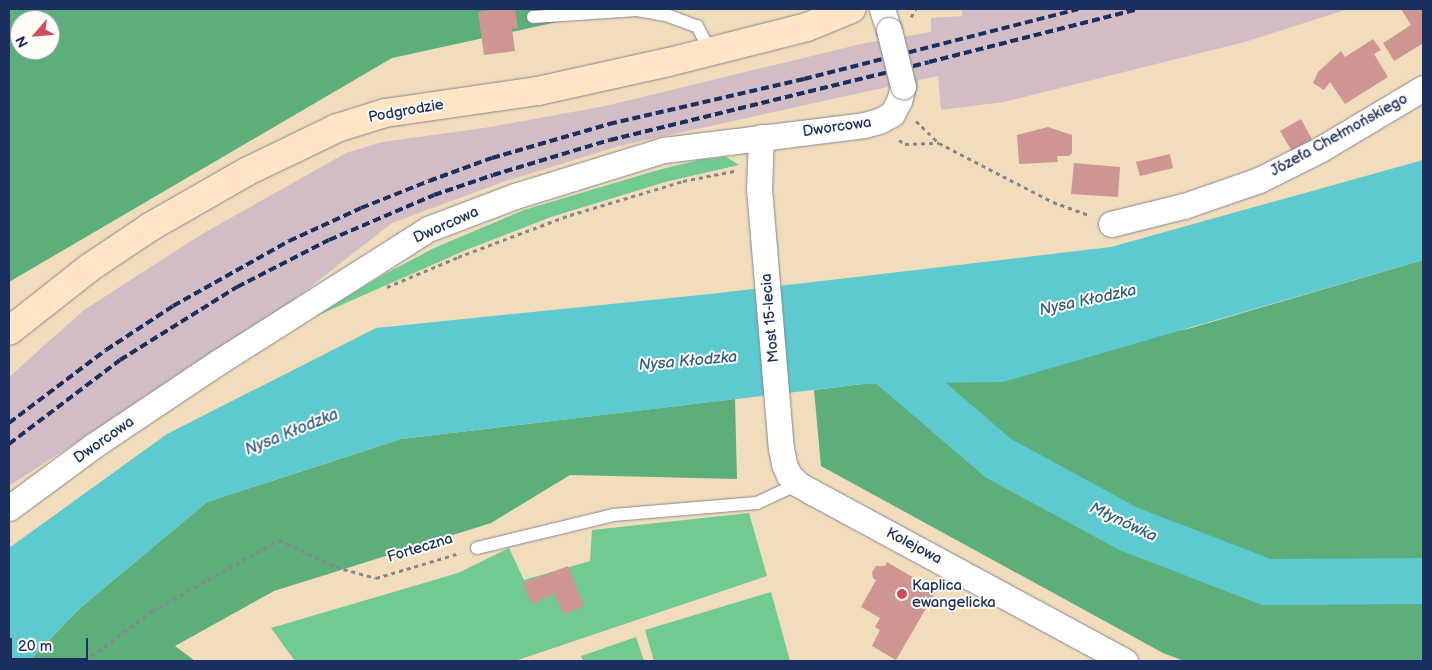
<!DOCTYPE html>
<meta charset="utf-8">
<style>
body{margin:0}
#map{position:relative;width:1432px;height:670px;overflow:hidden;background:#f1ddbc;font-family:"Balsamiq Sans",sans-serif}
div>[style]{position:absolute}
.industrial>*{inset:0;background:#d2bdc6}
.green>*{inset:0;background:#70ca91}
.forest>*{inset:0;background:#5cae7b}
.water>*{inset:0;background:#5dcad0}
.river>*{height:46px;margin:-23px;padding:0 23px;transform-origin:23px;border-radius:23px;background:#5dcad0}
.building>*{inset:0;background:#ce9593}
.path>*{height:3px;margin-top:-1.5px;transform-origin:0;background:repeating-linear-gradient(90deg,#86868d 0 4px,transparent 0 8px)}
.roads{filter:drop-shadow(0 0 1px #86868d) drop-shadow(0 0 1px #86868d)}
.lane>*{height:12px;margin:-6px;padding:0 6px;transform-origin:6px;border-radius:6px;background:#fff}
.street>*{height:25px;margin:-12.5px;padding:0 12.5px;transform-origin:12.5px;border-radius:12.5px;background:#fff}
.secondary>*{height:28px;margin:-14px;padding:0 14px;transform-origin:14px;border-radius:14px;background:#ffe4c6}
.rail>*{height:4px;margin-top:-2px;transform-origin:0;background:repeating-linear-gradient(90deg,#1b2f5e 0 8px,transparent 0 12px)}
.bridges{filter:drop-shadow(0 0 1px #86868d) drop-shadow(0 0 1px #86868d)}
.street-bridge>*{height:25px;margin:-12.5px;padding:0 12.5px;transform-origin:12.5px;border-radius:12.5px;background:#fff}
.dots>*{width:14px;height:14px;translate:-50% -50%;box-sizing:border-box;border:2px solid #fdfcf7;border-radius:50%}
span{translate:-50% -50%;white-space:nowrap;text-align:center;line-height:1.15;-webkit-text-stroke:4px #fdfcf7;paint-order:stroke}
.street-label{font-size:15px;color:#1b2f5e}
.poi-label{font-size:15px;color:#1b2f5e}
.left{translate:0 -50%;text-align:left}
.water-label{font-size:16px;color:#2f5e80;font-style:italic}
.frame{position:absolute;inset:0;border:10px solid #1b2f5e;pointer-events:none}
.north{position:absolute;left:10px;top:10px;width:50px;height:50px;box-sizing:border-box;background:#fdfcf7;border:1px solid #a3aaba;border-radius:50%;rotate:243deg;font-size:14px;font-weight:700;line-height:20px;text-align:center;color:#1b2f5e}
.north::after{content:'';display:block;margin:auto;width:18px;height:22px;background:#d1495b;clip-path:polygon(50% 0,100% 100%,50% 72%,0 100%)}
.scale{position:absolute;left:10px;top:638px;width:78px;height:22px;box-sizing:border-box;border:2px solid #1b2f5e;border-top:0;padding-left:6px;font-size:15px;line-height:18px;white-space:nowrap;color:#1b2f5e;-webkit-text-stroke:4px #fdfcf7;paint-order:stroke}
</style>
<div id="map">
<div class="industrial">
<i style="clip-path:polygon(962px 9px,1348px 9px,1245px 42px,1004px 102px,941px 110px,938px 76px,619px 146px,503px 182px,392px 223px,282px 309px,9px 486px,9px 377px,84px 310px,202px 234px,346px 153px,382px 142px,484px 128px,605px 106px,865px 43px,931px 32px,931px 18px,962px 16px)"></i>
</div>
<div class="green">
<i style="clip-path:polygon(726px 157px,739px 165px,665px 182px,551px 217px,466px 250px,314px 317px,383px 275px,434px 248px,524px 210px,658px 170px,699px 160px)"></i>
<i style="clip-path:polygon(749px 513px,767px 576px,515px 661px,295px 661px,271px 628px,458px 573px,509px 548px,524px 580px,590px 561px,592px 530px)"></i>
<i style="clip-path:polygon(771px 592px,790px 661px,654px 661px,645px 630px)"></i>
<i style="clip-path:polygon(636px 637px,644px 661px,583px 661px,581px 656px)"></i>
</div>
<div class="forest">
<i style="clip-path:polygon(evenodd,9px 9px,617px 9px,392px 58px,9px 282px,9px 9px,20px 20px,50px 20px,50px 50px,20px 50px,20px 20px)"></i>
<i style="clip-path:polygon(1423px 260px,1423px 661px,1184px 661px,1163px 653px,821px 466px,814px 390px,863px 384px,1188px 329px)"></i>
<i style="clip-path:polygon(735px 399px,737px 479px,570px 475px,491px 523px,274px 591px,175px 646px,195px 661px,29px 661px,80px 608px,207px 502px,401px 439px)"></i>
</div>
<div class="water">
<i style="clip-path:polygon(1423px 160px,1423px 260px,1003px 382px,863px 384px,401px 439px,207px 502px,80px 608px,29px 661px,9px 661px,9px 548px,167px 434px,376px 328px,710px 294px,1111px 247px)"></i>
</div>
<div class="river">
<i style="left:869px;top:347px;width:170px;rotate:40.7deg"></i>
<i style="left:998px;top:458px;width:149px;rotate:28.5deg"></i>
<i style="left:1129px;top:529px;width:147px;rotate:21.1deg"></i>
<i style="left:1266px;top:582px;width:157px;rotate:-0.4deg"></i>
</div>
<div class="building">
<i style="clip-path:polygon(497px 9px,515px 9px,518px 28px,512px 29px,515px 51px,484px 55px,478px 12px)"></i>
<i style="clip-path:polygon(1401px 9px,1423px 9px,1423px 41px,1422px 44px,1394px 61px,1383px 43px,1411px 25px)"></i>
<i style="clip-path:polygon(1373px 39px,1381px 50px,1374px 54px,1388px 77px,1345px 104px,1330px 82px,1324px 90px,1313px 83px,1318px 72px,1341px 51px,1345px 57px)"></i>
<i style="clip-path:polygon(1301px 119px,1313px 141px,1293px 153px,1280px 131px)"></i>
<i style="clip-path:polygon(1048px 127px,1072px 135px,1072px 153px,1069px 156px,1057px 156px,1058px 162px,1019px 164px,1017px 135px)"></i>
<i style="clip-path:polygon(1170px 154px,1173px 168px,1140px 176px,1136px 162px)"></i>
<i style="clip-path:polygon(1074px 163px,1120px 167px,1118px 197px,1071px 194px)"></i>
<i style="clip-path:polygon(887px 562px,936px 591px,896px 660px,872px 646px,880px 630px,875px 627px,880px 618px,861px 607px,876px 580px,873px 578px,872px 572px,876px 566px,885px 566px)"></i>
<i style="clip-path:polygon(568px 566px,584px 606px,563px 615px,555px 594px,532px 604px,523px 583px)"></i>
</div>
<div class="path">
<i style="left:911px;top:17px;width:9px;rotate:-58deg"></i>
<i style="left:916px;top:121px;width:32px;rotate:44deg"></i>
<i style="left:899px;top:140px;width:7px;rotate:34deg"></i>
<i style="left:905px;top:144px;width:34px;rotate:-2deg"></i>
<i style="left:939px;top:143px;width:128px;rotate:27.4deg"></i>
<i style="left:1053px;top:202px;width:38px;rotate:20deg"></i>
<i style="left:387px;top:287px;width:77px;rotate:-22.9deg"></i>
<i style="left:458px;top:257px;width:120px;rotate:-20.6deg"></i>
<i style="left:570px;top:215px;width:118px;rotate:-16.7deg"></i>
<i style="left:683px;top:181px;width:52px;rotate:-11.1deg"></i>
<i style="left:85px;top:661px;width:84px;rotate:-36.7deg"></i>
<i style="left:152px;top:611px;width:145px;rotate:-29.2deg"></i>
<i style="left:279px;top:540px;width:63px;rotate:25.3deg"></i>
<i style="left:336px;top:567px;width:41px;rotate:15.4deg"></i>
<i style="left:376px;top:578px;width:88px;rotate:-16.6deg"></i>
</div>
<div class="roads">
<div class="lane">
<i style="left:533px;top:17px;width:104px;rotate:-3.9deg"></i>
<i style="left:637px;top:10px;width:29px;rotate:10deg"></i>
<i style="left:666px;top:15px;width:33px;rotate:20deg"></i>
<i style="left:697px;top:26px;width:30px;rotate:62deg"></i>
<i style="left:477px;top:548px;width:140px;rotate:-13.6deg"></i>
<i style="left:613px;top:515px;width:144px;rotate:-4.8deg"></i>
<i style="left:757px;top:503px;width:45px;rotate:-24.9deg"></i>
</div>
<div class="street">
<i style="left:882px;top:9px;width:22px;rotate:72deg"></i>
<i style="left:761px;top:137px;width:51px;rotate:92.2deg"></i>
<i style="left:759px;top:188px;width:261px;rotate:85.2deg"></i>
<i style="left:781px;top:448px;width:16px;rotate:79deg"></i>
<i style="left:784px;top:464px;width:12px;rotate:66deg"></i>
<i style="left:789px;top:475px;width:13px;rotate:45deg"></i>
<i style="left:798px;top:484px;width:16px;rotate:30deg"></i>
<i style="left:812px;top:492px;width:356px;rotate:28.4deg"></i>
<i style="left:1111px;top:224px;width:75px;rotate:-13.9deg"></i>
<i style="left:1184px;top:206px;width:79px;rotate:-19.1deg"></i>
<i style="left:1259px;top:180px;width:67px;rotate:-26.6deg"></i>
<i style="left:1319px;top:150px;width:121px;rotate:-30.8deg"></i>
<i style="left:9px;top:508px;width:104px;rotate:-36.4deg"></i>
<i style="left:93px;top:446px;width:153px;rotate:-33.8deg"></i>
<i style="left:220px;top:361px;width:246px;rotate:-32.4deg"></i>
<i style="left:428px;top:229px;width:93px;rotate:-20.8deg"></i>
<i style="left:515px;top:196px;width:156px;rotate:-17.2deg"></i>
<i style="left:664px;top:150px;width:202px;rotate:-7.1deg"></i>
<i style="left:864px;top:125px;width:16px;rotate:-15deg"></i>
<i style="left:879px;top:121px;width:15px;rotate:-28deg"></i>
<i style="left:892px;top:114px;width:15px;rotate:-62deg"></i>
<i style="left:899px;top:101px;width:16px;rotate:-75deg"></i>
</div>
<div class="secondary">
<i style="left:9px;top:331px;width:102px;rotate:-38.2deg"></i>
<i style="left:89px;top:268px;width:73px;rotate:-33.9deg"></i>
<i style="left:150px;top:227px;width:111px;rotate:-29.8deg"></i>
<i style="left:246px;top:172px;width:101px;rotate:-25.8deg"></i>
<i style="left:337px;top:128px;width:50px;rotate:-17.4deg"></i>
<i style="left:385px;top:113px;width:155px;rotate:-8.2deg"></i>
<i style="left:538px;top:91px;width:134px;rotate:-12.5deg"></i>
<i style="left:669px;top:62px;width:142px;rotate:-14.2deg"></i>
<i style="left:807px;top:27px;width:48px;rotate:-22.2deg"></i>
</div>
</div>
<div class="rail">
<i style="left:9px;top:423px;width:121px;rotate:-37deg"></i>
<i style="left:106px;top:350px;width:80px;rotate:-33.3deg"></i>
<i style="left:173px;top:306px;width:133px;rotate:-29.3deg"></i>
<i style="left:289px;top:241px;width:79px;rotate:-24.6deg"></i>
<i style="left:361px;top:208px;width:73px;rotate:-21.7deg"></i>
<i style="left:429px;top:181px;width:67px;rotate:-20.1deg"></i>
<i style="left:492px;top:158px;width:122px;rotate:-16.2deg"></i>
<i style="left:609px;top:124px;width:200px;rotate:-13deg"></i>
<i style="left:804px;top:79px;width:283px;rotate:-14.3deg"></i>
<i style="left:9px;top:444px;width:139px;rotate:-37.1deg"></i>
<i style="left:120px;top:360px;width:138px;rotate:-32deg"></i>
<i style="left:237px;top:287px;width:103px;rotate:-27.1deg"></i>
<i style="left:329px;top:240px;width:114px;rotate:-23.2deg"></i>
<i style="left:434px;top:195px;width:62px;rotate:-18.7deg"></i>
<i style="left:493px;top:175px;width:122px;rotate:-16.7deg"></i>
<i style="left:610px;top:140px;width:328px;rotate:-13.7deg"></i>
<i style="left:929px;top:62px;width:216px;rotate:-14.2deg"></i>
</div>
<div class="bridges">
<div class="street-bridge">
<i style="left:889px;top:30px;width:58px;rotate:76deg"></i>
</div>
</div>
<div class="dots">
<i style="left:902px;top:594px;background:#d1495b"></i>
</div>
<div class="street-label">
<span style="left:406px;top:111px;rotate:-10deg">Podgrodzie</span>
<span style="left:837px;top:127px;rotate:-8deg">Dworcowa</span>
<span style="left:1339px;top:135px;rotate:-29deg">Józefa Chełmońskiego</span>
<span style="left:446px;top:225px;rotate:-24deg">Dworcowa</span>
<span style="left:770px;top:318px;rotate:-95deg">Most 15-lecia</span>
<span style="left:104px;top:440px;rotate:-35deg">Dworcowa</span>
<span style="left:914px;top:546px;rotate:28deg">Kolejowa</span>
<span style="left:420px;top:548px;rotate:-17deg">Forteczna</span>
</div>
<div class="poi-label">
<span class="left" style="left:912px;top:594px">Kaplica<br>ewangelicka</span>
</div>
<div class="water-label">
<span style="left:1088px;top:301px;rotate:-12deg">Nysa Kłodzka</span>
<span style="left:688px;top:362px;rotate:-5deg">Nysa Kłodzka</span>
<span style="left:292px;top:433px;rotate:-22deg">Nysa Kłodzka</span>
<span style="left:1123px;top:523px;rotate:25deg">Młynówka</span>
</div>
<div class="frame"></div>
<div class="north">N</div>
<div class="scale">20 m</div>
</div>
